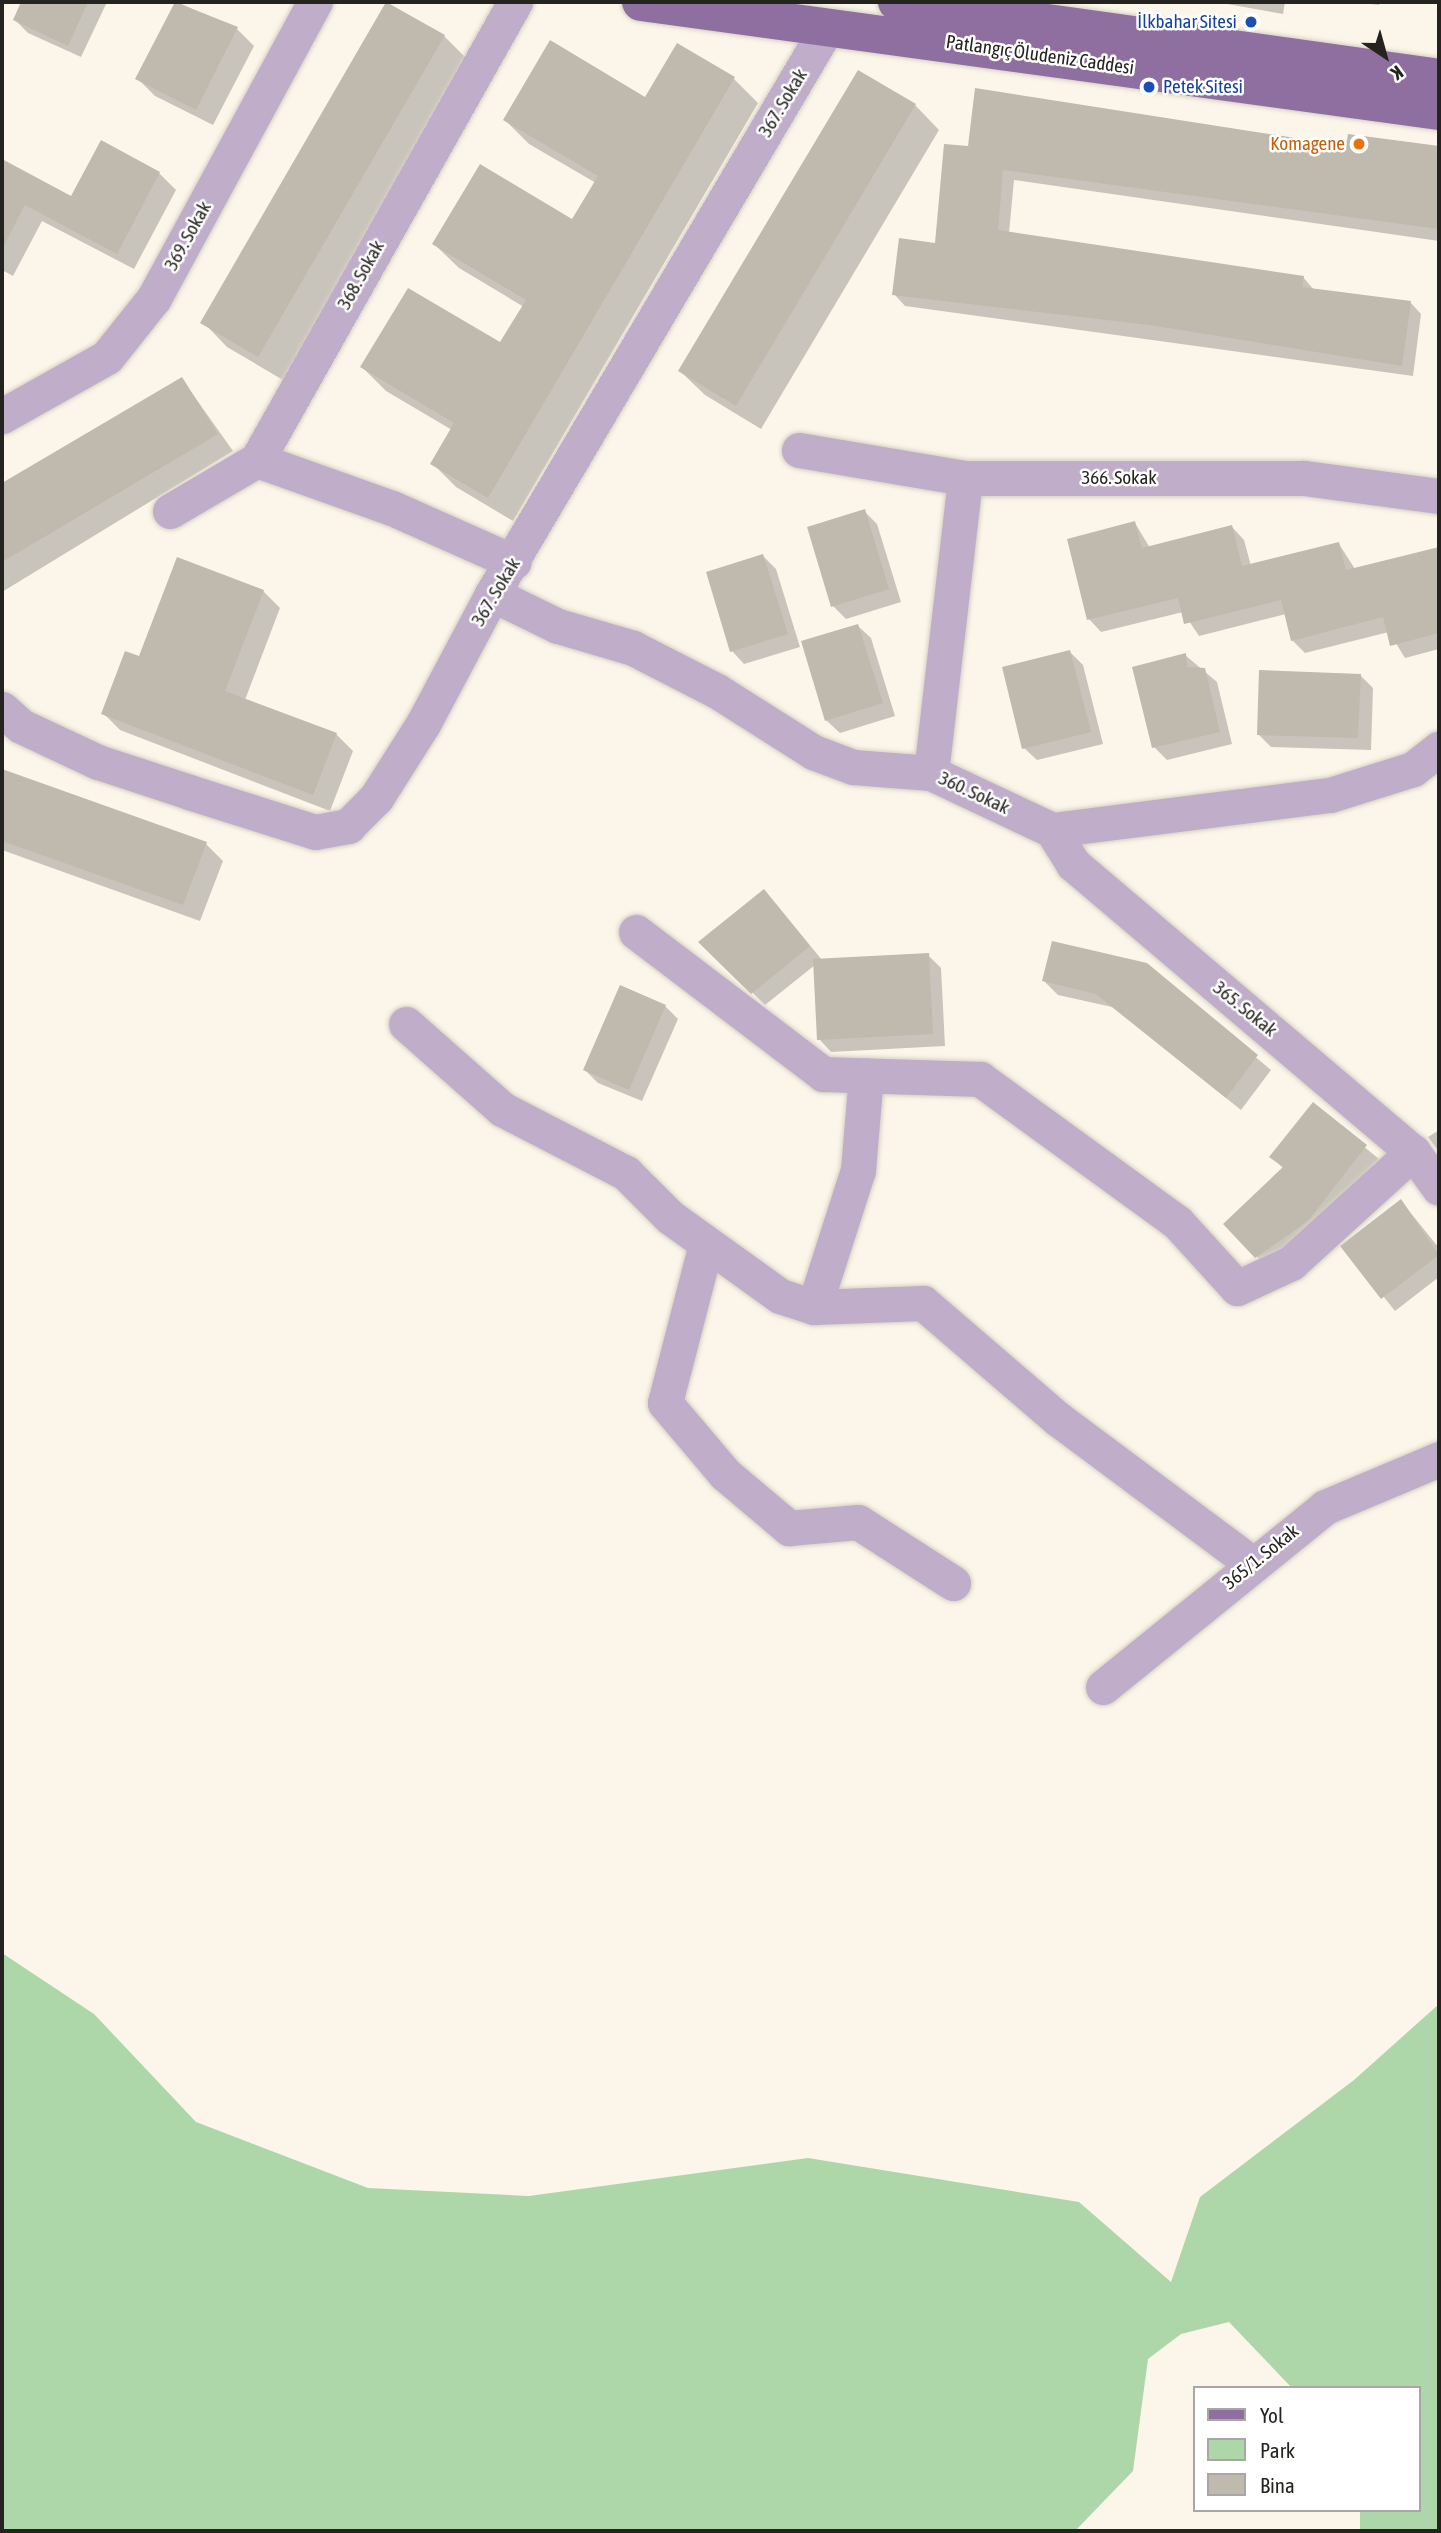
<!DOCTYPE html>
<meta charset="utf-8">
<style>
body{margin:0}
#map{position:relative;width:1441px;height:2533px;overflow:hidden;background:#fcf6ea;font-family:"Asap Condensed",sans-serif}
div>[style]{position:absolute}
.green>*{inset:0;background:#add7a8}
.shadow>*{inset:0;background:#0003}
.building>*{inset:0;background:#bfb9ae}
.roads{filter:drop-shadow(0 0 2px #d5d0c5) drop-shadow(0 0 2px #d5d0c5)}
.minor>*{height:35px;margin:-17.5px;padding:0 17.5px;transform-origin:17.5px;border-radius:17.5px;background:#bfadc9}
.major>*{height:38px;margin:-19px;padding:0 19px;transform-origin:19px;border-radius:19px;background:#8f6fa0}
.dots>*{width:19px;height:19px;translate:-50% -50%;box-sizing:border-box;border:4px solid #fff;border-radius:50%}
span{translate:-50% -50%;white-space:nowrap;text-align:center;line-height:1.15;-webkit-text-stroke:5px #fff;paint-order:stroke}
.transit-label{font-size:19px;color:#164399}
.right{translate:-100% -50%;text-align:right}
.left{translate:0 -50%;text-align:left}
.street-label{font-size:19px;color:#25231f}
.food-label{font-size:19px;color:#c56008}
.frame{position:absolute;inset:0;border:4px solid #25231f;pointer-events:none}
.legend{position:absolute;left:1193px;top:2386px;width:228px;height:126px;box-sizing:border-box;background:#fff;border:2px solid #a8a7a5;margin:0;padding:9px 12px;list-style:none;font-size:21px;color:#25231f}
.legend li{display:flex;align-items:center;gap:14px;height:35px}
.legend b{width:35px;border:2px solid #a8a7a5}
.north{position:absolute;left:1350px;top:21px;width:70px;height:70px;-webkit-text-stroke:5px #fff;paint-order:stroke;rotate:144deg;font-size:19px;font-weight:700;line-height:28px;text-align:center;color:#25231f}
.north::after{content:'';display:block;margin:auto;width:24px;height:32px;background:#25231f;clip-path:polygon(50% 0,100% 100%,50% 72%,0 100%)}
</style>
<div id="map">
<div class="green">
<i style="clip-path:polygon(2px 1953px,94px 2014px,196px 2122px,368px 2188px,529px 2196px,808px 2158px,1079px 2202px,1171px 2282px,1200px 2197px,1354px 2080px,1439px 2004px,1439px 2531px,1360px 2531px,1360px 2510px,1418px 2510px,1418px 2388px,1292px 2388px,1229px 2322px,1181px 2334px,1148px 2359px,1133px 2471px,1075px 2531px,2px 2531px)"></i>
</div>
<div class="shadow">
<i style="clip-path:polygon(23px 2px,107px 2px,81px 57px,28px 33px,15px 20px)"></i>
<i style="clip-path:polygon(177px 2px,237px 29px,254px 46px,213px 125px,155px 96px,138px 79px)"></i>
<i style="clip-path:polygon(1216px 2px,1285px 2px,1283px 14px)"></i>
<i style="clip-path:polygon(1353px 2px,1379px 2px,1379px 5px)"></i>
<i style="clip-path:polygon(388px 3px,444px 36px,468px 60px,283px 380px,227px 347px,203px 322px)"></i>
<i style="clip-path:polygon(678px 46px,734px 79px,758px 103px,513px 521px,456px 487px,432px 463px,452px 430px,386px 391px,362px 367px,501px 345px,524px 307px,459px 268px,434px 244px,573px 222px,596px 183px,529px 144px,505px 120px,646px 99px)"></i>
<i style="clip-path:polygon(915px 105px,939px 130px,761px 429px,705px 395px,680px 371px)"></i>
<i style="clip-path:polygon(1349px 136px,1439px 147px,1439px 241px,1014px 180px,1009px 233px,1303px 277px,1314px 290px,1410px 302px,1421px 314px,1413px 376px,905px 306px,894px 294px,936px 245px,945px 146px,1348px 148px)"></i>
<i style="clip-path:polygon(2px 161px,72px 198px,159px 173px,176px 190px,134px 269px,42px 221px,13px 276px,2px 270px)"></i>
<i style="clip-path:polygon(182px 379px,233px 451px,2px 592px,2px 489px)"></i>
<i style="clip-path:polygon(864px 511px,877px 524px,901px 602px,846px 619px,833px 606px)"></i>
<i style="clip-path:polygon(1135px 523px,1150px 548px,1232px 527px,1244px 540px,1251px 566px,1339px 544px,1355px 569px,1438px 549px,1439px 649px,1405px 658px,1389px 632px,1305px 653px,1292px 640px,1286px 614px,1199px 636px,1183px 612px,1101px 632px,1089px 619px)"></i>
<i style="clip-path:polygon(763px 556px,776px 569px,800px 647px,744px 664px,732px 651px)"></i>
<i style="clip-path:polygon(263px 591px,280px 608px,245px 700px,336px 734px,353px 751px,330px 811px,120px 730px,103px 713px,140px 658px)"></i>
<i style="clip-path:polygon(858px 626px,871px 638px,895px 716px,840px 733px,827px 721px,803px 642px)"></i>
<i style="clip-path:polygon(1070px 652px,1083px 665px,1103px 744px,1037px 760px,1024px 748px)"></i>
<i style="clip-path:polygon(1185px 655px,1217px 682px,1232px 744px,1167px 760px,1154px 747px)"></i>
<i style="clip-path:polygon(1361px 676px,1373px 688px,1371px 750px,1271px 747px,1258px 734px)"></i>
<i style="clip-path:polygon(2px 771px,206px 844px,223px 861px,200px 921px,2px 850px)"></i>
<i style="clip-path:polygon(776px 904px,822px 960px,928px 955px,941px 968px,945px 1046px,831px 1052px,819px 1039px,815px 965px,765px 1005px,701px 942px)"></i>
<i style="clip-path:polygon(1146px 965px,1271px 1070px,1241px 1110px,1112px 1007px,1058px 995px,1044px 981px)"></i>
<i style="clip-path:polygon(665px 1006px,678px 1019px,642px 1101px,598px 1083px,585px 1070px)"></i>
<i style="clip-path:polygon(1313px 1105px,1379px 1159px,1269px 1269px,1225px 1224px,1284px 1169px,1272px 1157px)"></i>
<i style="clip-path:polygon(1439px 1130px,1439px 1152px,1428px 1137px)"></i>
<i style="clip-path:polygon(1401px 1201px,1439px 1248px,1439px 1277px,1395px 1311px,1343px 1246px)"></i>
</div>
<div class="building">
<i style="clip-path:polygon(21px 2px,88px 2px,68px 46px,13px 20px)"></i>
<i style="clip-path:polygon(175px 2px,238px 27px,196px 110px,135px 79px)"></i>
<i style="clip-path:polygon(386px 2px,445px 35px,258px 357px,200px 323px)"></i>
<i style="clip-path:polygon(550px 40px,645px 97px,677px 43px,735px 77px,488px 498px,430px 464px,454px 423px,360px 367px,408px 288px,500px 342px,526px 300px,432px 244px,480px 164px,572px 219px,598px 176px,503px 120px)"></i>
<i style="clip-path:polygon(858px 70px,916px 104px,736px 406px,678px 371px)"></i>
<i style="clip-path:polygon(975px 88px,1346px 146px,1348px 134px,1439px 146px,1439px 229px,1003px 170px,998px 230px,1304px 276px,1302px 287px,1411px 301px,1402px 366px,1150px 325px,892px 295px,899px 238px,935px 243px,944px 144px,968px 146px)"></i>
<i style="clip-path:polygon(101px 140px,160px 172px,117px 254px,25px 205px,2px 249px,2px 159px,71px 196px)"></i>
<i style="clip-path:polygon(182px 377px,218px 434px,2px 562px,2px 483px)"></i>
<i style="clip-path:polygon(865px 509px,889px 589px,831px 607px,807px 527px)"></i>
<i style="clip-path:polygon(1135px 521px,1142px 548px,1232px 525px,1242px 566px,1339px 542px,1346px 570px,1439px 547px,1439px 633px,1390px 646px,1383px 617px,1291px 641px,1281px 600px,1184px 624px,1178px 598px,1087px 620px,1067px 539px)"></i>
<i style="clip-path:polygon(763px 554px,788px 634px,730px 652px,706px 572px)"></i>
<i style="clip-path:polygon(177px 557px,264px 590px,225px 691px,337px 733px,313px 795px,101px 714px,125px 651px,139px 656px)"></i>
<i style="clip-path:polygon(858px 624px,883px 703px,825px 721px,801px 641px)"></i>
<i style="clip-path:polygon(1070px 650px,1091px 732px,1022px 749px,1002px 667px)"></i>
<i style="clip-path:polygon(1186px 653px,1187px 667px,1205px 668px,1220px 732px,1152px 748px,1132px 667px)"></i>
<i style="clip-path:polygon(1259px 670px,1361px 674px,1358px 738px,1257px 735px)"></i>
<i style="clip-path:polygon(2px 769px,207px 842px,183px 905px,2px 841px)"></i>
<i style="clip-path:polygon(764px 889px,810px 946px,751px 994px,698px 942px)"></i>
<i style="clip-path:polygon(1052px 941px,1147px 963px,1258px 1055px,1226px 1098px,1096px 994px,1042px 981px)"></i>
<i style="clip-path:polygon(929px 953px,933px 1034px,817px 1040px,813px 959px)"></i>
<i style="clip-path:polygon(620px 985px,666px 1005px,629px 1090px,583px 1070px)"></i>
<i style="clip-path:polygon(1313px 1102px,1367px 1145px,1308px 1221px,1255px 1258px,1223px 1224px,1283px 1167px,1269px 1157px)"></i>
<i style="clip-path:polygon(1401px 1199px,1439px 1255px,1381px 1299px,1340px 1246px)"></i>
</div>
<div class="roads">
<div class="minor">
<i style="left:2px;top:416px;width:120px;rotate:-29.3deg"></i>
<i style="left:107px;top:357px;width:75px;rotate:-51.5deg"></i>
<i style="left:154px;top:298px;width:337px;rotate:-61.5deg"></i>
<i style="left:799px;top:450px;width:168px;rotate:9.6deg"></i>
<i style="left:965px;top:478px;width:339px"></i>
<i style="left:1304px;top:478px;width:136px;rotate:7.6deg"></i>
<i style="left:257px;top:460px;width:143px;rotate:19.6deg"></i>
<i style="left:392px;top:508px;width:133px;rotate:23.9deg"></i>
<i style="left:170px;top:511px;width:101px;rotate:-30.4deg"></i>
<i style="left:257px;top:460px;width:526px;rotate:-60.61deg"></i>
<i style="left:492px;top:594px;width:73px;rotate:25.9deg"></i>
<i style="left:558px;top:626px;width:78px;rotate:16.3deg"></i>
<i style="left:633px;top:648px;width:94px;rotate:27.1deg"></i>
<i style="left:717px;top:691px;width:114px;rotate:32.4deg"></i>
<i style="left:813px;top:752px;width:43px;rotate:20.6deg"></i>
<i style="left:853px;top:767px;width:78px;rotate:4.4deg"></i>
<i style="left:931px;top:773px;width:134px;rotate:25.2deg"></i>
<i style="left:1052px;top:830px;width:280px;rotate:-7.2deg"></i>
<i style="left:1330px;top:795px;width:87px;rotate:-17.4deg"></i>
<i style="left:1413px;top:769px;width:33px;rotate:-38deg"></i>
<i style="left:2px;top:709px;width:25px;rotate:42deg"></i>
<i style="left:21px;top:726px;width:85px;rotate:25.1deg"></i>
<i style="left:98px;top:762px;width:96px;rotate:18.2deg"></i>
<i style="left:189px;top:792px;width:132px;rotate:17.6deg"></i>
<i style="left:315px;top:832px;width:34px;rotate:-10deg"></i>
<i style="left:348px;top:826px;width:40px;rotate:-45deg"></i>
<i style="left:376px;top:798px;width:88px;rotate:-57.6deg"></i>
<i style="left:423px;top:724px;width:147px;rotate:-62deg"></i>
<i style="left:492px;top:594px;width:654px;rotate:-59.4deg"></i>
<i style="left:931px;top:773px;width:297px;rotate:-83.4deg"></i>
<i style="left:1052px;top:830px;width:40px;rotate:58deg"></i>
<i style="left:1073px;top:864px;width:446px;rotate:40.3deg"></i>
<i style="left:1413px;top:1152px;width:44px;rotate:54.2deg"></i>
<i style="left:636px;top:932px;width:235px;rotate:37.2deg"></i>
<i style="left:823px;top:1074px;width:157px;rotate:1.8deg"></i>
<i style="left:980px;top:1079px;width:243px;rotate:36deg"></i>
<i style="left:1177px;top:1222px;width:89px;rotate:47.7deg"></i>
<i style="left:1237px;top:1288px;width:60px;rotate:-24.8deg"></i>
<i style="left:1291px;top:1263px;width:165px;rotate:-42.3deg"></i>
<i style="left:406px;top:1024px;width:128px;rotate:41.5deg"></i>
<i style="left:502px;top:1109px;width:140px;rotate:27.3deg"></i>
<i style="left:626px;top:1173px;width:62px;rotate:45deg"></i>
<i style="left:670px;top:1217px;width:135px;rotate:35.7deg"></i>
<i style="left:780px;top:1296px;width:36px;rotate:18deg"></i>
<i style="left:814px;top:1307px;width:109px;rotate:-2.1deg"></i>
<i style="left:923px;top:1303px;width:178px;rotate:40.7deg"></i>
<i style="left:1058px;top:1419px;width:241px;rotate:36.7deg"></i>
<i style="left:706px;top:1244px;width:164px;rotate:104.5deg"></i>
<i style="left:665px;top:1403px;width:93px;rotate:49.8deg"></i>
<i style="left:725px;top:1474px;width:84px;rotate:40.2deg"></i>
<i style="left:789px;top:1528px;width:69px;rotate:-5deg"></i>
<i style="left:858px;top:1522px;width:113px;rotate:32.7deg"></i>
<i style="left:814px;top:1307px;width:144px;rotate:-72.2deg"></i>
<i style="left:858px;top:1170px;width:95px;rotate:-85.2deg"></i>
<i style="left:1103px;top:1687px;width:286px;rotate:-39deg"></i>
<i style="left:1325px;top:1507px;width:124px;rotate:-22.8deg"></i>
</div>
<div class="major">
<i style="left:641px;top:2px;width:805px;rotate:7.78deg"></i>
<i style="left:897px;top:2px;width:547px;rotate:7.98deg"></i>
</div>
</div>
<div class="dots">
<i style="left:1251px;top:22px;background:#1a4fb4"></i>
<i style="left:1149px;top:87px;background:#1a4fb4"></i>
<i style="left:1359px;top:144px;background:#e8710a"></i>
</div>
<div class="transit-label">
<span class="right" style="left:1237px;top:22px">İlkbahar Sitesi</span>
<span class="left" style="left:1163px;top:87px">Petek Sitesi</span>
</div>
<div class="street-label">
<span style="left:1040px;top:55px;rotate:8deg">Patlangıç Öludeniz Caddesi</span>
<span style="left:783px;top:103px;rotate:-59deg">367. Sokak</span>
<span style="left:188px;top:236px;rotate:-61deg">369. Sokak</span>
<span style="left:361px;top:275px;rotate:-61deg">368. Sokak</span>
<span style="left:1119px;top:478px">366. Sokak</span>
<span style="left:496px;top:592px;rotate:-59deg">367. Sokak</span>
<span style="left:974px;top:793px;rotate:25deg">360. Sokak</span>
<span style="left:1245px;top:1009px;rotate:39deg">365. Sokak</span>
<span style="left:1261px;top:1557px;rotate:-39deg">365/1. Sokak</span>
</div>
<div class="food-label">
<span class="right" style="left:1345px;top:144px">Komagene</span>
</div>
<div class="frame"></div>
<ul class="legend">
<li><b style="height:9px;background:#8f6fa0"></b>Yol</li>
<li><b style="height:19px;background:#add7a8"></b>Park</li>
<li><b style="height:19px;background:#bfb9ae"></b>Bina</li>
</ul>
<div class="north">K</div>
</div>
